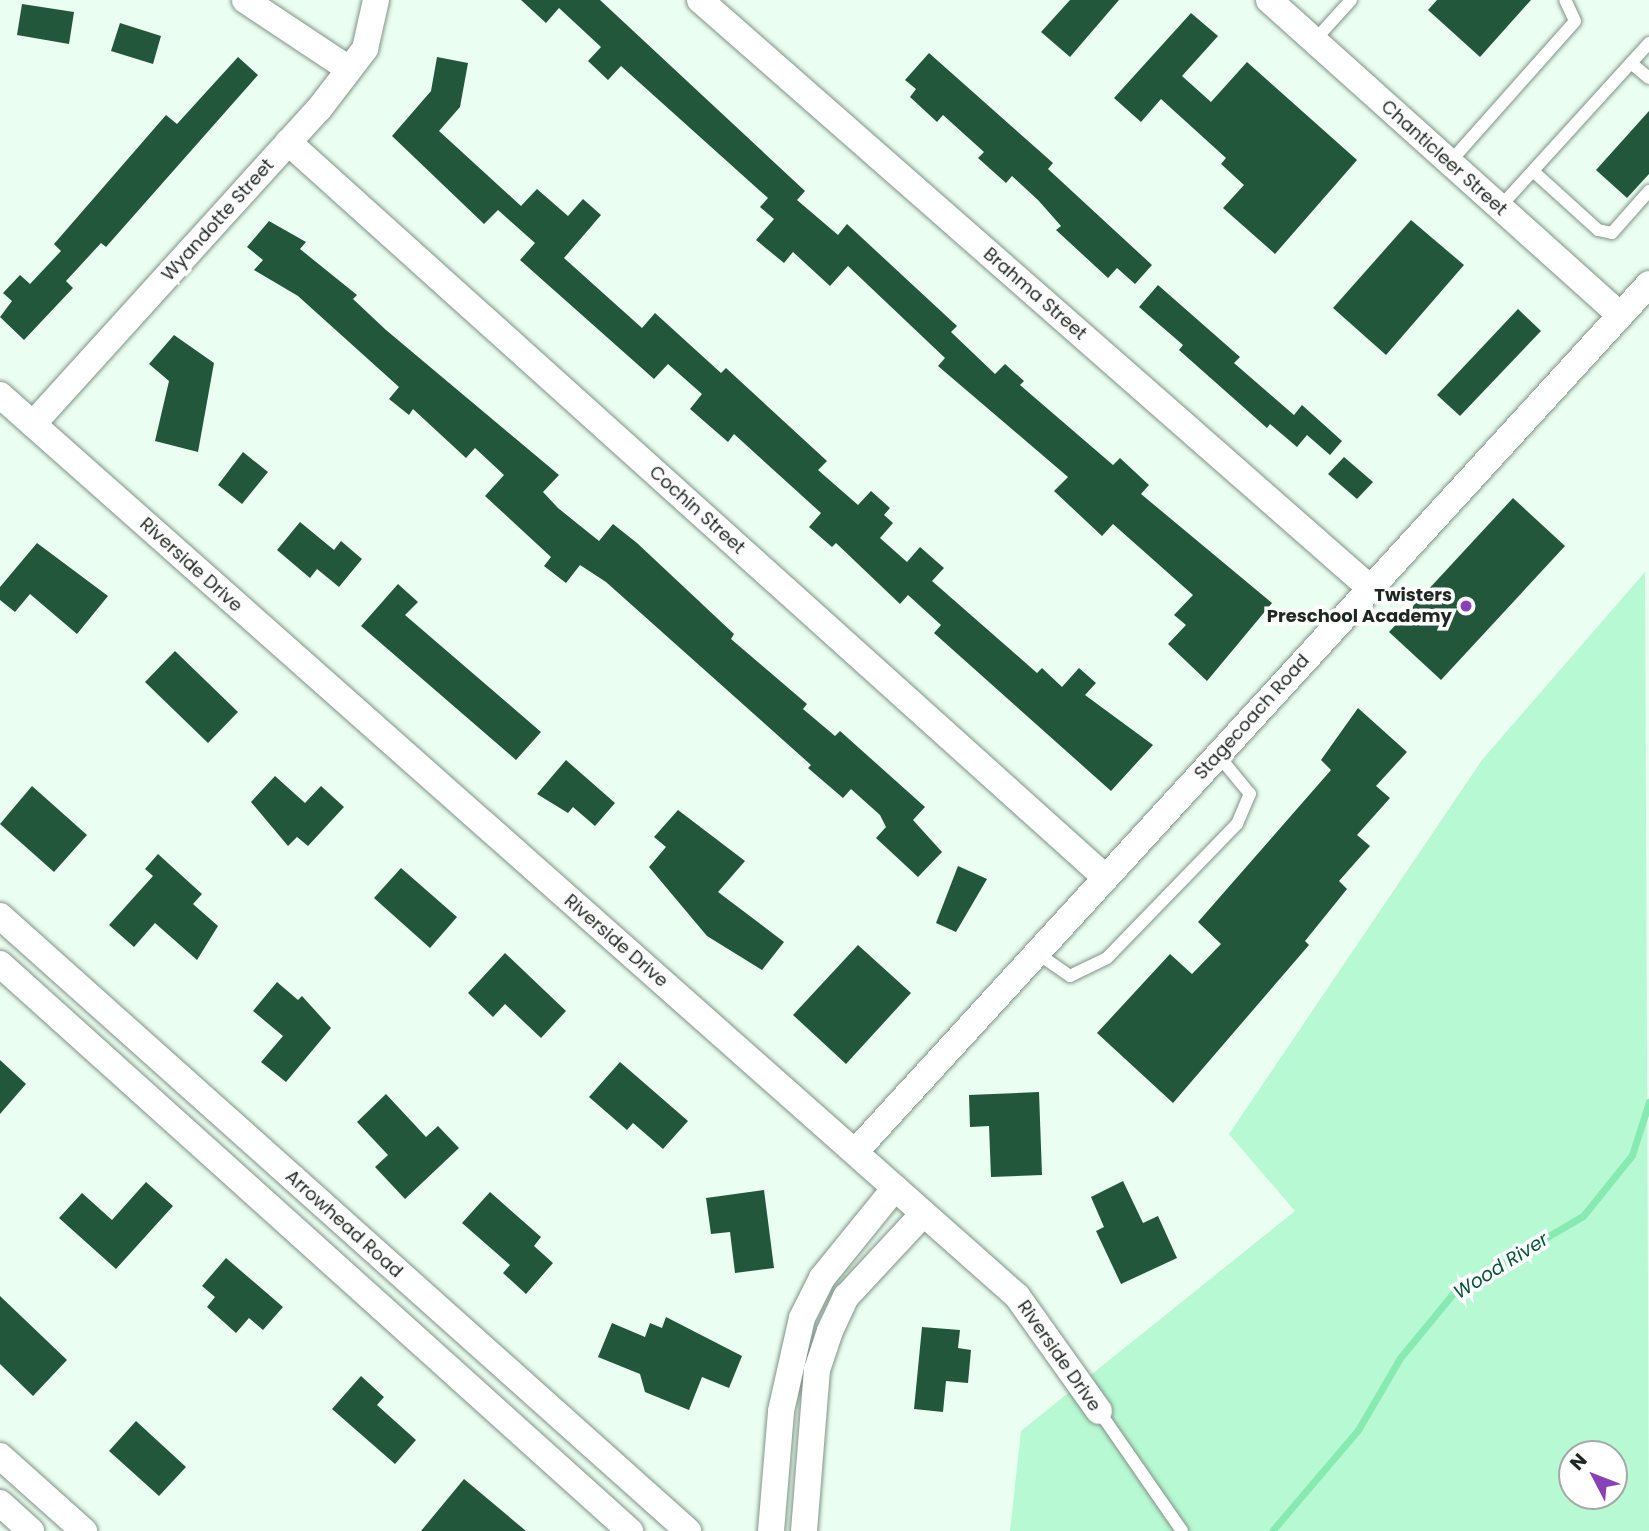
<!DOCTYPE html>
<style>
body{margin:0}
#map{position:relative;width:1649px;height:1531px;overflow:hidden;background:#eafef1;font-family:Poppins,sans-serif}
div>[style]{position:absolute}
.green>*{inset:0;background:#b7f9d2}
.stream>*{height:7px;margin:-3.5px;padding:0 3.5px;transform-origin:3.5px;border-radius:3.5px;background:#87eab2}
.building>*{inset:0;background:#22573b}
.roads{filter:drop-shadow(0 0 2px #809287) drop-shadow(0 0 2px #809287)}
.lane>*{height:12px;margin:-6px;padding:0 6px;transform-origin:6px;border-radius:6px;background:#fff}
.street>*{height:26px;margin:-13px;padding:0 13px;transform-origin:13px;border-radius:13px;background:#fff}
.dots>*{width:19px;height:19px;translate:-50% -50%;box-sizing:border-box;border:4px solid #fff;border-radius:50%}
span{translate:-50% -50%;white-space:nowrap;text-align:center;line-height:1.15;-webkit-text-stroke:7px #fff;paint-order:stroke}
.street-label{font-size:18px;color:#1f2722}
.poi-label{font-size:18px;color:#1f2722;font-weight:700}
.right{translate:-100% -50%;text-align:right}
.water-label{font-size:19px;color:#045634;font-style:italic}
.north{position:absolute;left:1558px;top:1440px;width:70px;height:70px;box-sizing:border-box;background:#fff;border:2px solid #a5a9a7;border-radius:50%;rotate:312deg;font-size:19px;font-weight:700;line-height:28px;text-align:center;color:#1f2722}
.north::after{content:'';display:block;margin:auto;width:24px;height:32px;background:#8842b6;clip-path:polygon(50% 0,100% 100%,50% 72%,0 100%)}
</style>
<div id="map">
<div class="green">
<i style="clip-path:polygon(evenodd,1645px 572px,1649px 1531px,1010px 1531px,1021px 1431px,1295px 1211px,1229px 1134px,1482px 760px,1645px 572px,1572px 1454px,1614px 1454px,1614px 1496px,1572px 1496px,1572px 1454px)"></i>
</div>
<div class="stream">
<i style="left:1272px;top:1531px;width:133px;rotate:-49.6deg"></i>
<i style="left:1358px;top:1430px;width:83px;rotate:-59.7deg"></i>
<i style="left:1400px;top:1358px;width:87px;rotate:-50.6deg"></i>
<i style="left:1455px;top:1291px;width:148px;rotate:-30.4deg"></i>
<i style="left:1583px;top:1216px;width:78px;rotate:-51.2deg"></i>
<i style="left:1632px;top:1155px;width:56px;rotate:-72.2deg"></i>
</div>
<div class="building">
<i style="clip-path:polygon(521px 0,600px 0,805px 191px,797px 200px,838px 235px,847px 224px,957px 326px,951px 332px,995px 374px,1005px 364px,1024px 381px,1020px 385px,1113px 465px,1120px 458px,1149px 485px,1141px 494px,1272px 603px,1207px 681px,1168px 644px,1186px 625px,1174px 615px,1193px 595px,1113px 524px,1102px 536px,1054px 491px,1068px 477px,938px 366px,945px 358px,848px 266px,830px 286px,793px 252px,784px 263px,756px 240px,774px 219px,760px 207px,768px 198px,621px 66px,608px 80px,588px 61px,601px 47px,559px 8px,546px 23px)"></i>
<i style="clip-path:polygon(1070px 0,1119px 0,1070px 57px,1041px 32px)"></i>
<i style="clip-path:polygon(1437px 0,1531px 0,1480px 57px,1428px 10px)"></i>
<i style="clip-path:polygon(22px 4px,74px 12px,69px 44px,17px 35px)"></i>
<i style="clip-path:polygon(1191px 13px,1218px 36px,1182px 76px,1211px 102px,1247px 62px,1357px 160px,1275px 254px,1223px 208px,1244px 185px,1221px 164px,1226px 158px,1161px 99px,1141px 122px,1114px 98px)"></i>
<i style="clip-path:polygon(120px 23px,161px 36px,153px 64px,111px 51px)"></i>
<i style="clip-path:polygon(929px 53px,1053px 163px,1048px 169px,1152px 265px,1135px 284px,1117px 268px,1108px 278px,1056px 230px,1061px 226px,1038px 200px,1012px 176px,1006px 183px,978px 158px,984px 152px,943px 115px,937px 122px,910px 97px,916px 89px,905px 80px)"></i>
<i style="clip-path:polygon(238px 57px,258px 75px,106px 247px,101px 243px,66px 281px,73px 288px,24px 340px,0 317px,12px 301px,3px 293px,20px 275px,30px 284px,61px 251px,54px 244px,166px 115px,177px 124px)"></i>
<i style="clip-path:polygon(437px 57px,468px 63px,460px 107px,439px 131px,521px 206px,537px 189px,568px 216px,583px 199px,601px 215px,564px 258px,642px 328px,655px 313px,721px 373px,726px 368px,827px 461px,818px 470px,858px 505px,871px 491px,890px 508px,884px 515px,893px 523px,880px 538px,907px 562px,920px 547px,944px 568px,932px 581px,1037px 673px,1042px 668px,1062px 687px,1079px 668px,1096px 683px,1085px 695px,1153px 745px,1111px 791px,934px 633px,941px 625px,908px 595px,900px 604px,836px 543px,832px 547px,809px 527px,821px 513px,734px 434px,728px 442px,690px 409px,702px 394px,668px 364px,654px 379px,520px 260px,535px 243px,498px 210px,484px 224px,392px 136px,431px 91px)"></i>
<i style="clip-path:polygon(1649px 111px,1649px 174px,1627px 198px,1596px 170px)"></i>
<i style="clip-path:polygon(1411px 220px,1464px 265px,1386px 355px,1333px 308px)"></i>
<i style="clip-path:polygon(269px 221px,306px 242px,300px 249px,357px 295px,353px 299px,386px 330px,559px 475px,543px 492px,558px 508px,599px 541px,613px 524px,637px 543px,734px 634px,731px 639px,807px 704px,803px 709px,835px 736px,840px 731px,925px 807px,913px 820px,942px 852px,918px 877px,876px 838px,886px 827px,880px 815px,851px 789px,843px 798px,808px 768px,811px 765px,606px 582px,580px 565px,566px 583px,544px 566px,551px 557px,485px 496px,504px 475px,475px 448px,466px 458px,413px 409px,409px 415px,389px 399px,399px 387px,298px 296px,254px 270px,263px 260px,247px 247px)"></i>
<i style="clip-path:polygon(1158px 285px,1240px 357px,1234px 363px,1294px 415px,1302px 405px,1342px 441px,1330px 455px,1307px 435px,1297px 447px,1270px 424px,1267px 428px,1179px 350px,1183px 345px,1139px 307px)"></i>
<i style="clip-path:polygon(1518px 309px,1541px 331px,1460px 416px,1437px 395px)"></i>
<i style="clip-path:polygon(174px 335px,214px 363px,198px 452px,155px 441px,169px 381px,149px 364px)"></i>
<i style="clip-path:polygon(243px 452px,268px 472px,242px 504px,218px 485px)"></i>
<i style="clip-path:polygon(1344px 457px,1373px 482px,1357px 499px,1328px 474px)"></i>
<i style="clip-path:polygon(1513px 498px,1565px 546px,1441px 680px,1389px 632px)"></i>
<i style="clip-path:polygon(300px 522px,334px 550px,341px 541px,362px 559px,339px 587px,317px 569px,310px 578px,277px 550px)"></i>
<i style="clip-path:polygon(37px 543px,108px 596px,77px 634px,30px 594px,15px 612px,0 600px,0 587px)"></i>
<i style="clip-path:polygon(398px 584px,418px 602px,405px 615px,541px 732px,516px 760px,361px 626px)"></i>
<i style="clip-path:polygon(175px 651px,238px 712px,208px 743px,145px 682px)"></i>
<i style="clip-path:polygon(1358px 708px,1407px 752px,1376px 786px,1390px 798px,1357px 835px,1370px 846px,1339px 881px,1347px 889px,1305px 941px,1309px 945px,1173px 1103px,1097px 1033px,1170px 954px,1192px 974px,1221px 944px,1198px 922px,1331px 770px,1321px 760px)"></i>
<i style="clip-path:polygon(566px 760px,615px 803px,595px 826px,573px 807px,568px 813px,537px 794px)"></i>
<i style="clip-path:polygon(275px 776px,305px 803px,321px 786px,344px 807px,308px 846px,297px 837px,288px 846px,251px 802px)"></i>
<i style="clip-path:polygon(32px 786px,87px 835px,54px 872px,0 824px)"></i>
<i style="clip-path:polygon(678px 810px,745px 861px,718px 892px,784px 942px,762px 970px,707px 936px,649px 867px,666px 847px,654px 837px)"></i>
<i style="clip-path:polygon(158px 854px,202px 894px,193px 904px,218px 926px,197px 960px,155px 923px,134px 947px,109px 925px,153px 876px,145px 869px)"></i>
<i style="clip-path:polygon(958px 866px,987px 879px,956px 932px,936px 923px)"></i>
<i style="clip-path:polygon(401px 868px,457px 917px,430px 948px,374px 898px)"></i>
<i style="clip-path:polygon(858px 945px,911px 993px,846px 1064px,793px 1015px)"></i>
<i style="clip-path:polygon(505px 953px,566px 1011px,541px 1038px,505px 1004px,493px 1017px,468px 993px)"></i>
<i style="clip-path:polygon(277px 982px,298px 1000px,302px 996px,331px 1028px,286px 1082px,261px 1062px,283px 1036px,253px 1011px)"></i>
<i style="clip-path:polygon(0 1060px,26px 1084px,0 1114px)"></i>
<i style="clip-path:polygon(620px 1062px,688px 1121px,663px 1149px,633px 1123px,627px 1130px,589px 1097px)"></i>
<i style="clip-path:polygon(1039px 1092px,1042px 1175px,991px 1177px,989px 1126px,970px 1127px,969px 1095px)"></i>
<i style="clip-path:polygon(386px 1094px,426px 1137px,438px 1126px,459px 1148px,405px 1199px,375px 1167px,388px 1155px,357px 1122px)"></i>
<i style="clip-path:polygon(1123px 1181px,1143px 1223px,1158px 1216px,1177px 1258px,1121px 1284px,1096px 1231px,1104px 1227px,1091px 1197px)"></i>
<i style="clip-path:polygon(146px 1182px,173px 1206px,116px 1269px,59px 1218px,82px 1193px,112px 1220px)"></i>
<i style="clip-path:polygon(764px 1190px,774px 1268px,735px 1273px,730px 1232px,711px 1234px,706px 1198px)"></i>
<i style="clip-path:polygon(490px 1192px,541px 1237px,534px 1246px,553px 1263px,526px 1294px,503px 1273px,510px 1265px,462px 1223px)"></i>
<i style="clip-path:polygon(226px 1258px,283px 1307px,263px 1330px,249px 1318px,236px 1333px,207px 1307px,215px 1297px,202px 1286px)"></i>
<i style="clip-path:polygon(0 1296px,67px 1360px,33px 1396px,0 1364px)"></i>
<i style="clip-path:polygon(666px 1317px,742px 1356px,729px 1388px,702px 1377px,689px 1410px,645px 1392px,640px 1374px,598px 1357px,612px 1323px,645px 1337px,650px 1323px,662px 1328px)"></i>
<i style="clip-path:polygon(922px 1327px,960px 1330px,958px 1348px,971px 1350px,968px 1383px,946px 1381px,943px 1412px,914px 1409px)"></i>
<i style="clip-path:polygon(361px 1376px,384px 1397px,377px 1405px,416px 1440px,395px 1464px,332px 1409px)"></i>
<i style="clip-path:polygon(136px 1421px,186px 1467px,159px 1496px,109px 1451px)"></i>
<i style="clip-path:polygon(464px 1479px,526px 1531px,421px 1531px)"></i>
</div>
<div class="roads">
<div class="lane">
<i style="left:1314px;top:41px;width:55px;rotate:-47.9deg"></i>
<i style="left:1631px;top:63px;width:23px;rotate:40deg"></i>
<i style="left:1450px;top:162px;width:188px;rotate:-48.4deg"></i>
<i style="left:1575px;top:21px;width:23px;rotate:-115deg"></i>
<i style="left:1533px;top:171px;width:88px;rotate:42.2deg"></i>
<i style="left:1598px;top:230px;width:14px;rotate:12deg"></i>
<i style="left:1612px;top:233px;width:56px;rotate:-48.6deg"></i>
<i style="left:1499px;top:208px;width:223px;rotate:-47.7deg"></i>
<i style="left:1037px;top:953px;width:40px;rotate:34.9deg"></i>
<i style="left:1070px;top:976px;width:41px;rotate:-25.9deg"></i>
<i style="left:1107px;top:958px;width:187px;rotate:-45.9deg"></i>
<i style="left:1237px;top:824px;width:33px;rotate:-67deg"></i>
<i style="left:1250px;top:794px;width:50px;rotate:-129.4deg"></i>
<i style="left:1099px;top:1411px;width:146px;rotate:55.3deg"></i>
</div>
<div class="street">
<i style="left:245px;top:0;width:125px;rotate:33.6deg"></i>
<i style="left:700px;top:0;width:891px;rotate:41.27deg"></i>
<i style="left:1269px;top:0;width:472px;rotate:41.9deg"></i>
<i style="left:288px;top:142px;width:1100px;rotate:41.98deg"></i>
<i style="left:0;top:395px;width:1359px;rotate:41.54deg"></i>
<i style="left:1017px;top:1296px;width:141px;rotate:54.5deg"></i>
<i style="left:33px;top:424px;width:425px;rotate:-47.8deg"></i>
<i style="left:319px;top:109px;width:76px;rotate:-52.5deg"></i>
<i style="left:365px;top:49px;width:50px;rotate:-77.3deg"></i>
<i style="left:0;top:916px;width:923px;rotate:41.79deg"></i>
<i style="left:0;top:964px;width:848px;rotate:41.99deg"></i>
<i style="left:856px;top:1151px;width:1175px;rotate:-47.55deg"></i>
<i style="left:0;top:1456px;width:113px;rotate:41.8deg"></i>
<i style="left:0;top:1503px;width:42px;rotate:42.1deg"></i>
<i style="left:771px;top:1531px;width:120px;rotate:-85.2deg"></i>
<i style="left:781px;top:1411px;width:95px;rotate:-77.3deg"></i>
<i style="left:802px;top:1318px;width:45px;rotate:-63.4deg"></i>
<i style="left:822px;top:1278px;width:116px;rotate:-51deg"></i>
<i style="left:804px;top:1531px;width:162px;rotate:-85.4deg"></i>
<i style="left:817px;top:1370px;width:41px;rotate:-71.6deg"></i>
<i style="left:830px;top:1331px;width:38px;rotate:-65deg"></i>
<i style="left:846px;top:1297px;width:113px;rotate:-47.1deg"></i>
</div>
</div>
<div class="dots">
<i style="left:1466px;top:606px;background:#8842b6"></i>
</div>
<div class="street-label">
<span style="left:1444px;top:158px;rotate:42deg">Chanticleer Street</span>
<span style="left:218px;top:220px;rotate:-48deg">Wyandotte Street</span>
<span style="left:1035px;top:294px;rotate:41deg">Brahma Street</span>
<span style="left:697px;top:510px;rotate:42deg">Cochin Street</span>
<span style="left:191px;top:565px;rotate:42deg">Riverside Drive</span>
<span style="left:1252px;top:717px;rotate:-48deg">Stagecoach Road</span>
<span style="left:616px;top:941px;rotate:41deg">Riverside Drive</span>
<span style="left:344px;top:1224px;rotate:42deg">Arrowhead Road</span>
<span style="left:1059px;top:1356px;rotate:55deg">Riverside Drive</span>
</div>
<div class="poi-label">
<span class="right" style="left:1452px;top:606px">Twisters<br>Preschool Academy</span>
</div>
<div class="water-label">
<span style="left:1501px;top:1266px;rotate:-32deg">Wood River</span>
</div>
<div class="north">N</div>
</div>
